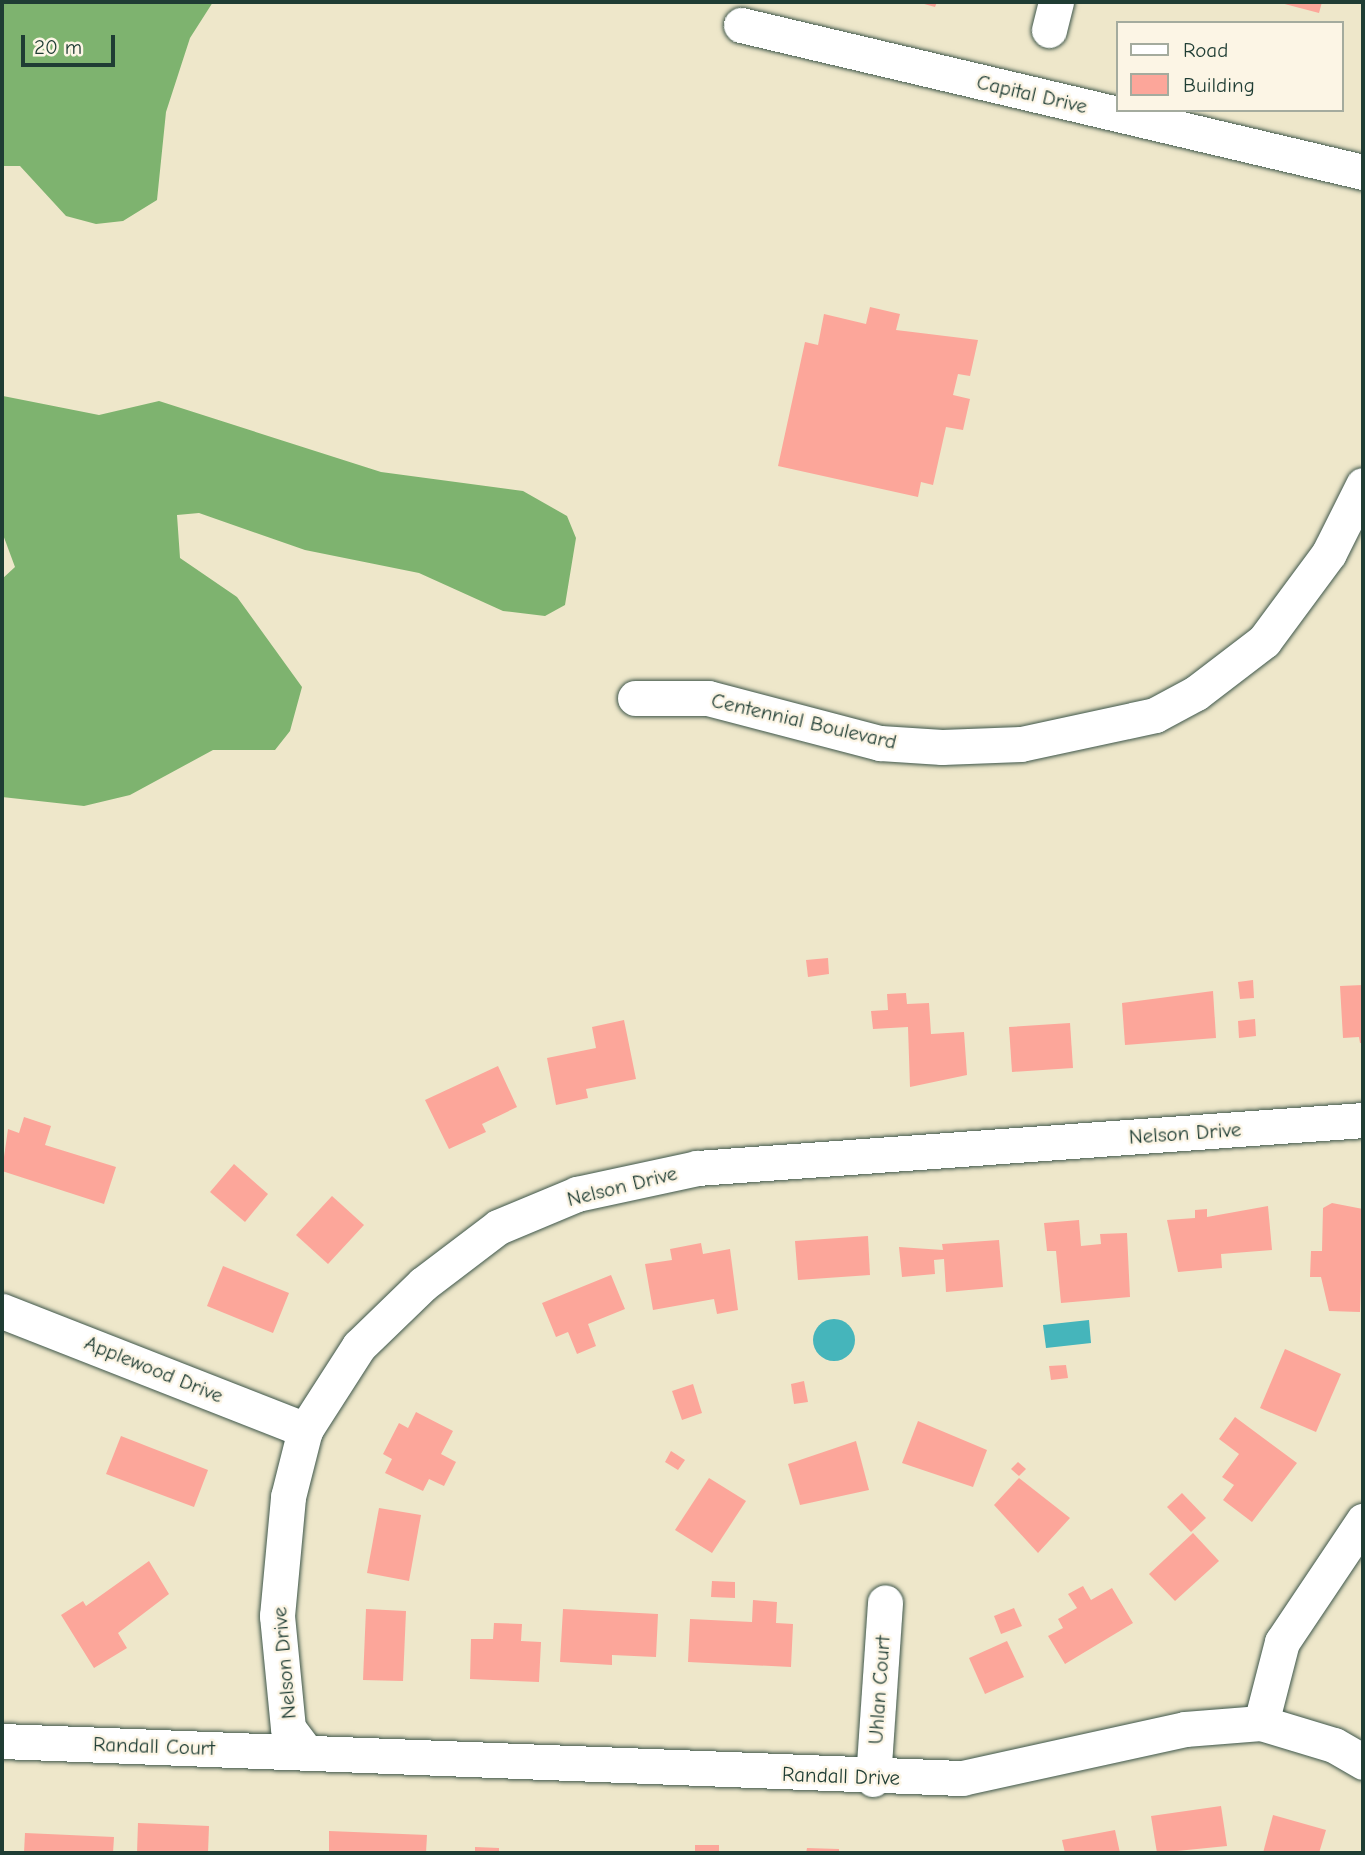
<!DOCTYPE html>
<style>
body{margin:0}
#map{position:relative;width:1365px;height:1855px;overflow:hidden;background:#eee7ca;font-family:"Comic Neue",sans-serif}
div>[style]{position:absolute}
.forest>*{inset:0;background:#7eb36f}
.water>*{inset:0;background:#45b5bb}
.round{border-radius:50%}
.building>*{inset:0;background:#fca69a}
.roads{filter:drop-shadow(0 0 2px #3e564a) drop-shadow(0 0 2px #3e564a)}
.minor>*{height:35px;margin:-17.5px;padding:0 17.5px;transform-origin:17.5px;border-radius:17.5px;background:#fff}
span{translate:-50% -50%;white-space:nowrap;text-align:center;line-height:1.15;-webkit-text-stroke:5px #fcf5e5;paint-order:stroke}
.street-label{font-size:21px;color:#1f3d34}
.frame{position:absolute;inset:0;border:4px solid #1f3d34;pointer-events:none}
.legend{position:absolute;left:1116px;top:21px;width:228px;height:91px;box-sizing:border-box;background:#fcf5e5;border:2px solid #a4ab9e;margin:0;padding:9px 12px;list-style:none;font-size:21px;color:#1f3d34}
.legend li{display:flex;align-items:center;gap:14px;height:35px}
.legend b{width:35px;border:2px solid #a4ab9e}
.scale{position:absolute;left:21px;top:35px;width:94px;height:32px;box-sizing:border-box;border:4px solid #1f3d34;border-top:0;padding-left:9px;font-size:21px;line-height:24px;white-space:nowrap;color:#1f3d34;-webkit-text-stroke:5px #fcf5e5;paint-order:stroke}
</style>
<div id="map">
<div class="forest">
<i style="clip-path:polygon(2px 2px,213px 2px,190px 38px,166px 112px,157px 200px,123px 221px,96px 224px,66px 216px,20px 166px,2px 166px)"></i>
<i style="clip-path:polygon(3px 396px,99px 415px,159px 401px,381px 472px,523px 491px,567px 516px,576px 538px,565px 605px,545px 616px,503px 611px,419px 573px,305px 550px,199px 513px,177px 515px,180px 558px,237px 597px,302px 687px,290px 731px,275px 750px,213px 750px,130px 795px,84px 806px,2px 797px,2px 579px,15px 567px,2px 532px)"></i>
</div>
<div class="water">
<i class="round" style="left:813px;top:1319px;width:42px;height:42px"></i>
<i style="clip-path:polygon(1089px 1320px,1091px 1343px,1046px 1348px,1043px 1325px)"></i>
</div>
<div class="building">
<i style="clip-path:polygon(917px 2px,937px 2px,935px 7px)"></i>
<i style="clip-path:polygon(1277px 2px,1322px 2px,1319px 13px)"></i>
<i style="clip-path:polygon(870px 307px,900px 314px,896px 330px,978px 340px,970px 376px,958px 374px,953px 395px,970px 399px,963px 430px,946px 427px,933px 485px,921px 482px,918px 497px,778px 466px,805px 342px,818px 345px,824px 314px,866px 324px)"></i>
<i style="clip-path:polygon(828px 958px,829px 974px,808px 977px,806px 960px)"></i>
<i style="clip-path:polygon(1253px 980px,1254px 998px,1240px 999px,1238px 982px)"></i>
<i style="clip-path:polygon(1363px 985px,1363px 1043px,1360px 1043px,1359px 1037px,1343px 1038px,1340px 986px)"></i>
<i style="clip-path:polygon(1213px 991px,1216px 1038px,1125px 1045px,1122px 1003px)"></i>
<i style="clip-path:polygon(906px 993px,907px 1004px,929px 1003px,931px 1034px,964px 1032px,967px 1075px,910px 1087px,908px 1027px,873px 1029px,871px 1011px,888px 1010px,887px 994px)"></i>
<i style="clip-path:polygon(1255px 1019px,1256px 1036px,1239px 1038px,1238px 1021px)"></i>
<i style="clip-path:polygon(624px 1020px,636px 1079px,586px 1089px,588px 1098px,556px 1105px,547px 1058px,596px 1048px,592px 1027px)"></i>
<i style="clip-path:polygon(1070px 1023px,1073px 1068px,1012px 1072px,1009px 1027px)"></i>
<i style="clip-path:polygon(498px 1066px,517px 1107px,482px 1124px,486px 1132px,449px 1149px,425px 1100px)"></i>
<i style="clip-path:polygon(24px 1117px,51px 1126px,45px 1145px,116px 1167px,104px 1204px,2px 1171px,8px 1129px,19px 1133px)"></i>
<i style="clip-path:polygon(234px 1164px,268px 1194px,245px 1222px,210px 1192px)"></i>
<i style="clip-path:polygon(332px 1196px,364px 1225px,328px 1264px,296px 1235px)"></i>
<i style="clip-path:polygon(1332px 1203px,1363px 1209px,1360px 1312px,1329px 1311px,1321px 1277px,1310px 1277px,1311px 1251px,1322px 1251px,1323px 1208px)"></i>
<i style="clip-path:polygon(1268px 1206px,1272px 1250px,1221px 1254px,1222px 1268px,1178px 1272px,1167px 1220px,1195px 1218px,1195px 1210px,1207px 1209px,1207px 1217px)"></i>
<i style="clip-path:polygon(1079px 1220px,1081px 1246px,1101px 1244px,1100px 1234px,1127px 1233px,1130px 1297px,1061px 1303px,1056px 1251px,1047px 1251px,1044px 1223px)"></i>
<i style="clip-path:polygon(868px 1236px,870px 1275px,798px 1280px,795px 1241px)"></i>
<i style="clip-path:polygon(999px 1240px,1003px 1287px,946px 1292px,944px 1259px,934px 1260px,935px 1274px,902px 1277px,899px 1247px,943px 1250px,942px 1244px)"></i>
<i style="clip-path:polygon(701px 1243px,703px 1254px,730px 1249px,738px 1310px,717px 1314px,714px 1299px,653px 1310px,645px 1264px,672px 1260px,670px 1249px)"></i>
<i style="clip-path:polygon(223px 1266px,289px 1293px,273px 1333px,207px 1306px)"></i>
<i style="clip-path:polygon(611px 1275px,625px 1309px,588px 1324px,596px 1346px,577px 1354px,568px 1332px,556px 1337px,542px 1303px)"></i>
<i style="clip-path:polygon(1285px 1349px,1341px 1374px,1316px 1432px,1260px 1408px)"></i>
<i style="clip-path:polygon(1066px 1365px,1068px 1378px,1051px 1380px,1049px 1366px)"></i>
<i style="clip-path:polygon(804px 1381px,808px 1402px,794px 1404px,791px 1384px)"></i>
<i style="clip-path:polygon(693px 1384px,702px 1413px,682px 1420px,672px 1391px)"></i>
<i style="clip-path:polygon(416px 1412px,453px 1431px,441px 1454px,456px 1462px,444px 1486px,429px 1479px,423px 1491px,385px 1473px,392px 1459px,383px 1454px,399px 1423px,408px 1428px)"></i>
<i style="clip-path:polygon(1235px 1417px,1297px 1463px,1252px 1522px,1223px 1500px,1234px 1485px,1222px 1477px,1239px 1454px,1219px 1439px)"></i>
<i style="clip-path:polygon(918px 1421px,987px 1450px,973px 1487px,902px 1463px)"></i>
<i style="clip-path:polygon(121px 1436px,208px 1470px,194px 1507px,106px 1474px)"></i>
<i style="clip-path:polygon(856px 1441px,869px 1490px,800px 1505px,788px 1464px)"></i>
<i style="clip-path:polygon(671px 1451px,685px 1460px,678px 1470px,665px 1462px)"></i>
<i style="clip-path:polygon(1018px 1462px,1026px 1469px,1019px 1476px,1011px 1469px)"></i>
<i style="clip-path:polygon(709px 1478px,746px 1501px,712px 1553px,675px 1530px)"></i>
<i style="clip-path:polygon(1019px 1478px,1070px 1518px,1038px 1553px,994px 1505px)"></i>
<i style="clip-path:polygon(1182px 1493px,1206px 1518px,1191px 1532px,1167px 1507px)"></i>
<i style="clip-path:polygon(379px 1508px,421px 1515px,409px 1581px,367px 1573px)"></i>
<i style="clip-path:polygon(1193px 1533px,1219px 1561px,1175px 1601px,1149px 1574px)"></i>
<i style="clip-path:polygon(149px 1561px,169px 1594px,118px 1633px,127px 1648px,94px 1668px,61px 1615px,83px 1601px,86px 1606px)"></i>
<i style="clip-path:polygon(712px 1581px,735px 1582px,735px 1598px,711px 1597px)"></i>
<i style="clip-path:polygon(1083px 1586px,1091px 1600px,1112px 1588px,1133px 1623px,1065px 1664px,1048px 1636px,1063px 1628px,1058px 1619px,1077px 1608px,1068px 1594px)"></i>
<i style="clip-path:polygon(753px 1600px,777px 1602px,776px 1623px,793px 1624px,791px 1667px,688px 1662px,690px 1619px,752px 1622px)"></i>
<i style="clip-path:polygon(1014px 1608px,1022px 1626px,1001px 1634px,994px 1616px)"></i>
<i style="clip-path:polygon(366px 1609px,406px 1611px,403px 1681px,363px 1680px)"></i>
<i style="clip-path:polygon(563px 1609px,658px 1614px,656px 1657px,612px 1655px,612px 1665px,560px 1662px)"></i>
<i style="clip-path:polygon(494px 1623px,522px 1624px,521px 1641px,541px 1642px,539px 1682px,470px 1679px,471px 1639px,493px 1639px)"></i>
<i style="clip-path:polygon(1007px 1641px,1024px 1677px,985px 1694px,969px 1658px)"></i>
<i style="clip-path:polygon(1221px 1806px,1227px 1846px,1157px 1853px,1151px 1816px)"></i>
<i style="clip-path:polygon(1273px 1815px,1326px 1830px,1319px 1853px,1263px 1853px)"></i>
<i style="clip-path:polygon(138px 1823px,209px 1826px,208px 1853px,137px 1853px)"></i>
<i style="clip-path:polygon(1115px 1830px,1120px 1853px,1065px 1853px,1062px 1840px)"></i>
<i style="clip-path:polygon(329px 1831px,427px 1835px,426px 1853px,329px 1853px)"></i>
<i style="clip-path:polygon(25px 1833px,114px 1837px,113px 1853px,24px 1853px)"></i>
<i style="clip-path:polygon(695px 1845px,719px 1845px,719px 1853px,695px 1853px)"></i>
<i style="clip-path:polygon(475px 1847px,499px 1848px,499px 1853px,475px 1853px)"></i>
<i style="clip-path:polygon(807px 1848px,839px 1849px,839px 1853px,806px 1853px)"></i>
</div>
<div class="roads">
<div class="minor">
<i style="left:741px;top:25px;width:639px;rotate:13.3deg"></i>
<i style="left:1049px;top:30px;width:29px;rotate:-76deg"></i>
<i style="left:635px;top:698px;width:73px"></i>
<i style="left:708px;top:698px;width:178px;rotate:14.7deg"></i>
<i style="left:880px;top:743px;width:62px;rotate:3.7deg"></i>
<i style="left:942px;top:747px;width:79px;rotate:-2.2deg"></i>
<i style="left:1021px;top:744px;width:137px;rotate:-12.2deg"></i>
<i style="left:1155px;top:715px;width:47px;rotate:-28.2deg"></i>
<i style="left:1196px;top:693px;width:86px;rotate:-37.4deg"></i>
<i style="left:1264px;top:641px;width:109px;rotate:-53.5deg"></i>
<i style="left:1329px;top:553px;width:76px;rotate:-63.4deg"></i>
<i style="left:2px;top:1311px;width:326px;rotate:21.4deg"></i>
<i style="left:1261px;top:1723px;width:84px;rotate:-75.5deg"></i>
<i style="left:1282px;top:1642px;width:146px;rotate:-56.2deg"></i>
<i style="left:2px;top:1741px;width:961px;rotate:2.21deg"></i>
<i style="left:962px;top:1778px;width:228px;rotate:-12.4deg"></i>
<i style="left:1185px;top:1729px;width:76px;rotate:-4.5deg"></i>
<i style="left:1261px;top:1723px;width:76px;rotate:16.8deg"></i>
<i style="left:1334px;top:1745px;width:34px;rotate:30deg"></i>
<i style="left:306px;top:1752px;width:30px;rotate:-127deg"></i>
<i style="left:288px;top:1728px;width:113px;rotate:-95.6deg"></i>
<i style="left:277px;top:1616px;width:120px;rotate:-84.7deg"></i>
<i style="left:288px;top:1497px;width:69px;rotate:-75.8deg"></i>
<i style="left:305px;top:1430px;width:100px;rotate:-57.3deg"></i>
<i style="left:359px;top:1346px;width:89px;rotate:-44.1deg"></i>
<i style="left:423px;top:1284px;width:94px;rotate:-37.2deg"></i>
<i style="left:498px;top:1227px;width:86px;rotate:-22.7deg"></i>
<i style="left:577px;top:1194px;width:123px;rotate:-12.2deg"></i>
<i style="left:697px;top:1168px;width:668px;rotate:-4.12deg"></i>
<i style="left:873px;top:1779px;width:177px;rotate:-86.1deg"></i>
</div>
</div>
<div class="street-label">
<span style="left:1032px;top:94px;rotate:13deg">Capital Drive</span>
<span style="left:804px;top:721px;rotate:13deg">Centennial Boulevard</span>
<span style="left:1185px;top:1133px;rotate:-4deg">Nelson Drive</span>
<span style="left:622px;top:1186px;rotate:-14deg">Nelson Drive</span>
<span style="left:154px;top:1369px;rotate:22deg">Applewood Drive</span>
<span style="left:284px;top:1663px;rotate:-95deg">Nelson Drive</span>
<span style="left:879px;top:1690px;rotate:-86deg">Uhlan Court</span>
<span style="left:154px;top:1746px;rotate:2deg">Randall Court</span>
<span style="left:841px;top:1776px;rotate:2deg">Randall Drive</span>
</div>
<div class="frame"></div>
<ul class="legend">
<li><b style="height:9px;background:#fff"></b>Road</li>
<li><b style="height:19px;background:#fca69a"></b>Building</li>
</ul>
<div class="scale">20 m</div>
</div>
